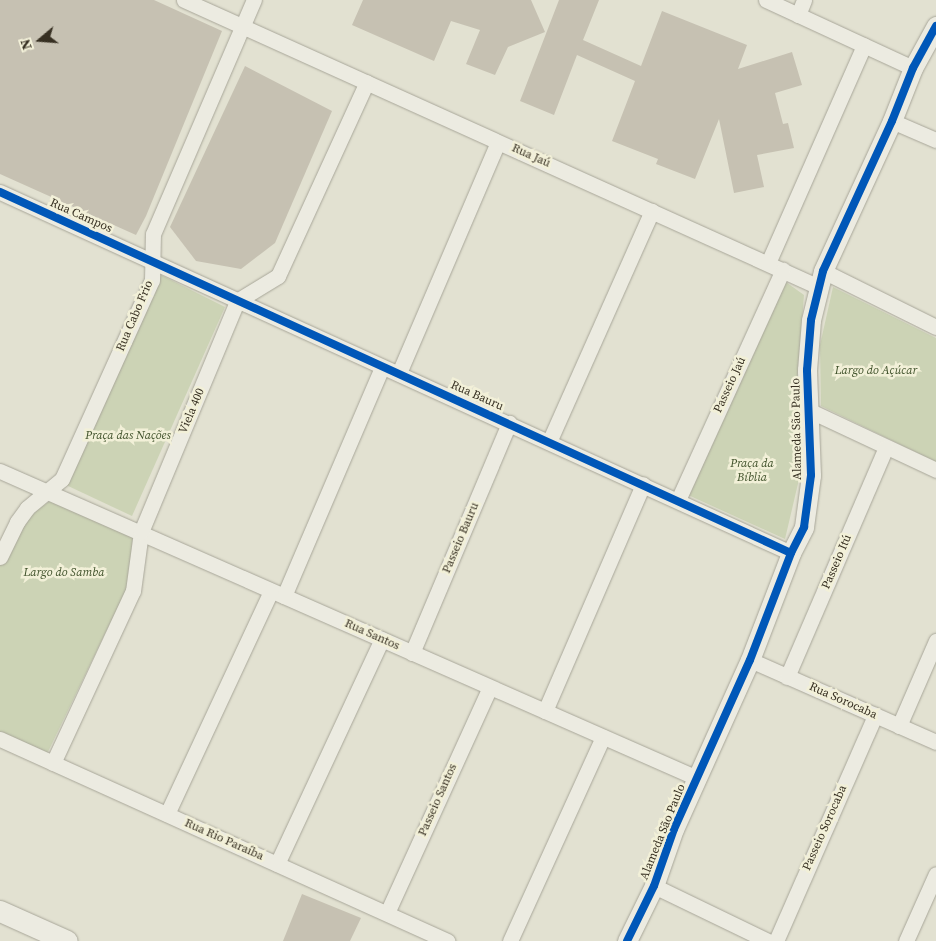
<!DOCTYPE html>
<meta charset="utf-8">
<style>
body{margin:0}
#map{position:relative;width:936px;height:941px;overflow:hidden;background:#e2e1d1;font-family:"Source Serif 4",serif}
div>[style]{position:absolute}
.green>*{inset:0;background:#ccd3b5}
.building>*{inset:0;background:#c6c1b2}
.roads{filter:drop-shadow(0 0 1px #a8a699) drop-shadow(0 0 1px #a8a699)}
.minor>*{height:15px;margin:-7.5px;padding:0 7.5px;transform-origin:7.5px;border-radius:7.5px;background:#ecebe1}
.tertiary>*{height:19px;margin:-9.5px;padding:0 9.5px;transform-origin:9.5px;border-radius:9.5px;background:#ecebe1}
.secondary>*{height:21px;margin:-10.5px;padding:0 10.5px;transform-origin:10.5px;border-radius:10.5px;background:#ecebe1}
.cycleway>*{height:8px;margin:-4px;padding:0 4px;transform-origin:4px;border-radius:4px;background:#0057b8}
span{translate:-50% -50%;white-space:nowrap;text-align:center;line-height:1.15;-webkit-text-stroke:5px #f2f0d8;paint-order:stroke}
.street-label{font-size:12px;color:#373022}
.park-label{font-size:12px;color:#3f512a;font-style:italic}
.north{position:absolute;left:15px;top:15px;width:50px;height:50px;-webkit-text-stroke:4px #f2f0d8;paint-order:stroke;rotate:252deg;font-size:14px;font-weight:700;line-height:20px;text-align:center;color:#373022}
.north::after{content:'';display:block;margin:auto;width:18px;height:22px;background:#373022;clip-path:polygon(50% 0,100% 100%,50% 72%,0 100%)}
</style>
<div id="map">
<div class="green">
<i style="clip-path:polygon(161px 275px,225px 307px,132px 516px,66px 485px)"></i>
<i style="clip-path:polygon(783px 280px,804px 295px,796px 397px,800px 475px,785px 539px,688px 495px)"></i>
<i style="clip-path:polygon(833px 287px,936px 338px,936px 462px,821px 406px,820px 345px)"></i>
<i style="clip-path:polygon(51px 500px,133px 535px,128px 586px,47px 754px,0 732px,0 562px,16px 526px)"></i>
</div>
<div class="building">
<i style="clip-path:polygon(0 0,154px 0,222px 31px,146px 216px,136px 235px,0 174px)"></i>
<i style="clip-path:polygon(363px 0,531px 0,545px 32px,508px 47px,495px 75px,466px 64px,480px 30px,451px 21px,434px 61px,352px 25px)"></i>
<i style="clip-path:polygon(559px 0,599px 0,583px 40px,641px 66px,662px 11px,747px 45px,738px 69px,792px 52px,802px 85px,775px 93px,783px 124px,788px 123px,794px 148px,757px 155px,764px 187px,734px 193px,719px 119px,695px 179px,656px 164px,658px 159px,612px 141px,635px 81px,577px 55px,554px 115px,520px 101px)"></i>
<i style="clip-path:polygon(245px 66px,332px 111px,275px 243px,241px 269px,196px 261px,170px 227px)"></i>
<i style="clip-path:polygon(302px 894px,361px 918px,350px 941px,283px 941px)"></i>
</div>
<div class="roads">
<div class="minor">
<i style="left:184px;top:0;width:697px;rotate:24.32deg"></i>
<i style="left:766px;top:0;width:162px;rotate:24.8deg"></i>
<i style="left:798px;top:15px;width:16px;rotate:-68deg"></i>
<i style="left:892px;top:121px;width:48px;rotate:23.4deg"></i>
<i style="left:0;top:192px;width:869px;rotate:24.53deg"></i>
<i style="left:768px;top:263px;width:238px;rotate:-66.2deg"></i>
<i style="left:823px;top:271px;width:126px;rotate:26.4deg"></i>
<i style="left:399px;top:373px;width:251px;rotate:-66.8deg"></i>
<i style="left:806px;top:409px;width:144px;rotate:25.1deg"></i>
<i style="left:549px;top:442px;width:253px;rotate:-66deg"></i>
<i style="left:0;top:471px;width:762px;rotate:23.77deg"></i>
<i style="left:678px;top:500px;width:253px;rotate:-65.5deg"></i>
<i style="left:0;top:557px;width:39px;rotate:-64deg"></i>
<i style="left:17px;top:522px;width:17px;rotate:-54deg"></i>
<i style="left:27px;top:508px;width:45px;rotate:-39.6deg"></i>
<i style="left:62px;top:479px;width:218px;rotate:-65.7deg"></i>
<i style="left:152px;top:280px;width:46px;rotate:-88.8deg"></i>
<i style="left:153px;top:234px;width:255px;rotate:-66.7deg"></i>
<i style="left:284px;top:596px;width:249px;rotate:-66.8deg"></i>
<i style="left:412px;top:653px;width:250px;rotate:-67.1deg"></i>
<i style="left:750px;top:660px;width:203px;rotate:23.8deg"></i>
<i style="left:787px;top:677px;width:250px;rotate:-66.7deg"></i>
<i style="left:545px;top:711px;width:247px;rotate:-66.6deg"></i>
<i style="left:899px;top:726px;width:93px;rotate:-66.5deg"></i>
<i style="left:0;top:739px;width:491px;rotate:24.3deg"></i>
<i style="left:53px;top:763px;width:190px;rotate:-65.1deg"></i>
<i style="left:133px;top:591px;width:60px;rotate:-82.3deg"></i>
<i style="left:141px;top:532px;width:250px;rotate:-67.4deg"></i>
<i style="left:237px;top:301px;width:48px;rotate:-31.4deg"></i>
<i style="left:278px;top:276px;width:213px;rotate:-65.4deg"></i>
<i style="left:167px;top:814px;width:246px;rotate:-65deg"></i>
<i style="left:277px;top:864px;width:248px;rotate:-65deg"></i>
<i style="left:654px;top:886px;width:127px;rotate:25.8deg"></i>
<i style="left:387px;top:913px;width:248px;rotate:-65.5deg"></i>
<i style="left:510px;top:941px;width:224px;rotate:-65.5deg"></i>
<i style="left:776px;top:941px;width:247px;rotate:-66.3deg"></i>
<i style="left:906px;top:941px;width:73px;rotate:-65.9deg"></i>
</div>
<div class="tertiary">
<i style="left:627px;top:941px;width:61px;rotate:-63.9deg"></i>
<i style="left:654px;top:886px;width:60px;rotate:-70.7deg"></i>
<i style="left:674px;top:829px;width:185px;rotate:-65.8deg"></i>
<i style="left:750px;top:660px;width:115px;rotate:-69deg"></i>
<i style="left:791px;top:553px;width:29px;rotate:-63deg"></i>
<i style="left:804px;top:527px;width:52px;rotate:-82.3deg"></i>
<i style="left:811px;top:475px;width:105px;rotate:-92.2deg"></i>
<i style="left:807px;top:370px;width:50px;rotate:-85.4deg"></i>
<i style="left:811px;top:320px;width:50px;rotate:-76.2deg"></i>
<i style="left:823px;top:271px;width:165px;rotate:-65.3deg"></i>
<i style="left:892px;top:121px;width:57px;rotate:-68.4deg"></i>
<i style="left:913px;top:68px;width:48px;rotate:-61.3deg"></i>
</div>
<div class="secondary">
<i style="left:0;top:911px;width:73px;rotate:24.1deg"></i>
</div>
</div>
<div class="cycleway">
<i style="left:0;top:192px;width:869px;rotate:24.53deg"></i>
<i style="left:627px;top:941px;width:61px;rotate:-63.9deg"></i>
<i style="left:654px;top:886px;width:60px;rotate:-70.7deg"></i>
<i style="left:674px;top:829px;width:185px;rotate:-65.8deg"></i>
<i style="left:750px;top:660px;width:115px;rotate:-69deg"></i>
<i style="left:791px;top:553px;width:29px;rotate:-63deg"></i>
<i style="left:804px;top:527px;width:52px;rotate:-82.3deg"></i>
<i style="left:811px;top:475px;width:105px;rotate:-92.2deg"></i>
<i style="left:807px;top:370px;width:50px;rotate:-85.4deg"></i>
<i style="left:811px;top:320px;width:50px;rotate:-76.2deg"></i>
<i style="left:823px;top:271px;width:165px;rotate:-65.3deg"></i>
<i style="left:892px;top:121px;width:57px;rotate:-68.4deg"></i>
<i style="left:913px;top:68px;width:48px;rotate:-61.3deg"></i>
</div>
<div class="street-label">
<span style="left:531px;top:156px;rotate:24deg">Rua Jaú</span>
<span style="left:81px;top:216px;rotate:24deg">Rua Campos</span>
<span style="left:135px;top:316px;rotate:-67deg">Rua Cabo Frio</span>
<span style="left:730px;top:385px;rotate:-65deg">Passeio Jaú</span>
<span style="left:477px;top:396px;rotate:24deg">Rua Bauru</span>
<span style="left:192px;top:411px;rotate:-67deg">Viela 400</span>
<span style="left:797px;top:429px;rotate:-91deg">Alameda São Paulo</span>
<span style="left:461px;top:538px;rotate:-67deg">Passeio Bauru</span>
<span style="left:837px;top:562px;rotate:-67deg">Passeio Itú</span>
<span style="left:372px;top:635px;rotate:24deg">Rua Santos</span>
<span style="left:843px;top:701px;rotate:24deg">Rua Sorocaba</span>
<span style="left:438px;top:800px;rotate:-66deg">Passeio Santos</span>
<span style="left:825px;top:828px;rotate:-66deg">Passeio Sorocaba</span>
<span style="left:663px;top:832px;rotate:-68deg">Alameda São Paulo</span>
<span style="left:224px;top:840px;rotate:24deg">Rua Rio Paraíba</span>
</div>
<div class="park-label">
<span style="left:876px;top:371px">Largo do Açúcar</span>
<span style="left:128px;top:436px">Praça das Nações</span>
<span style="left:752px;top:471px">Praça da<br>Bíblia</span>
<span style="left:64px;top:573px">Largo do Samba</span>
</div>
<div class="north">N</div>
</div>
